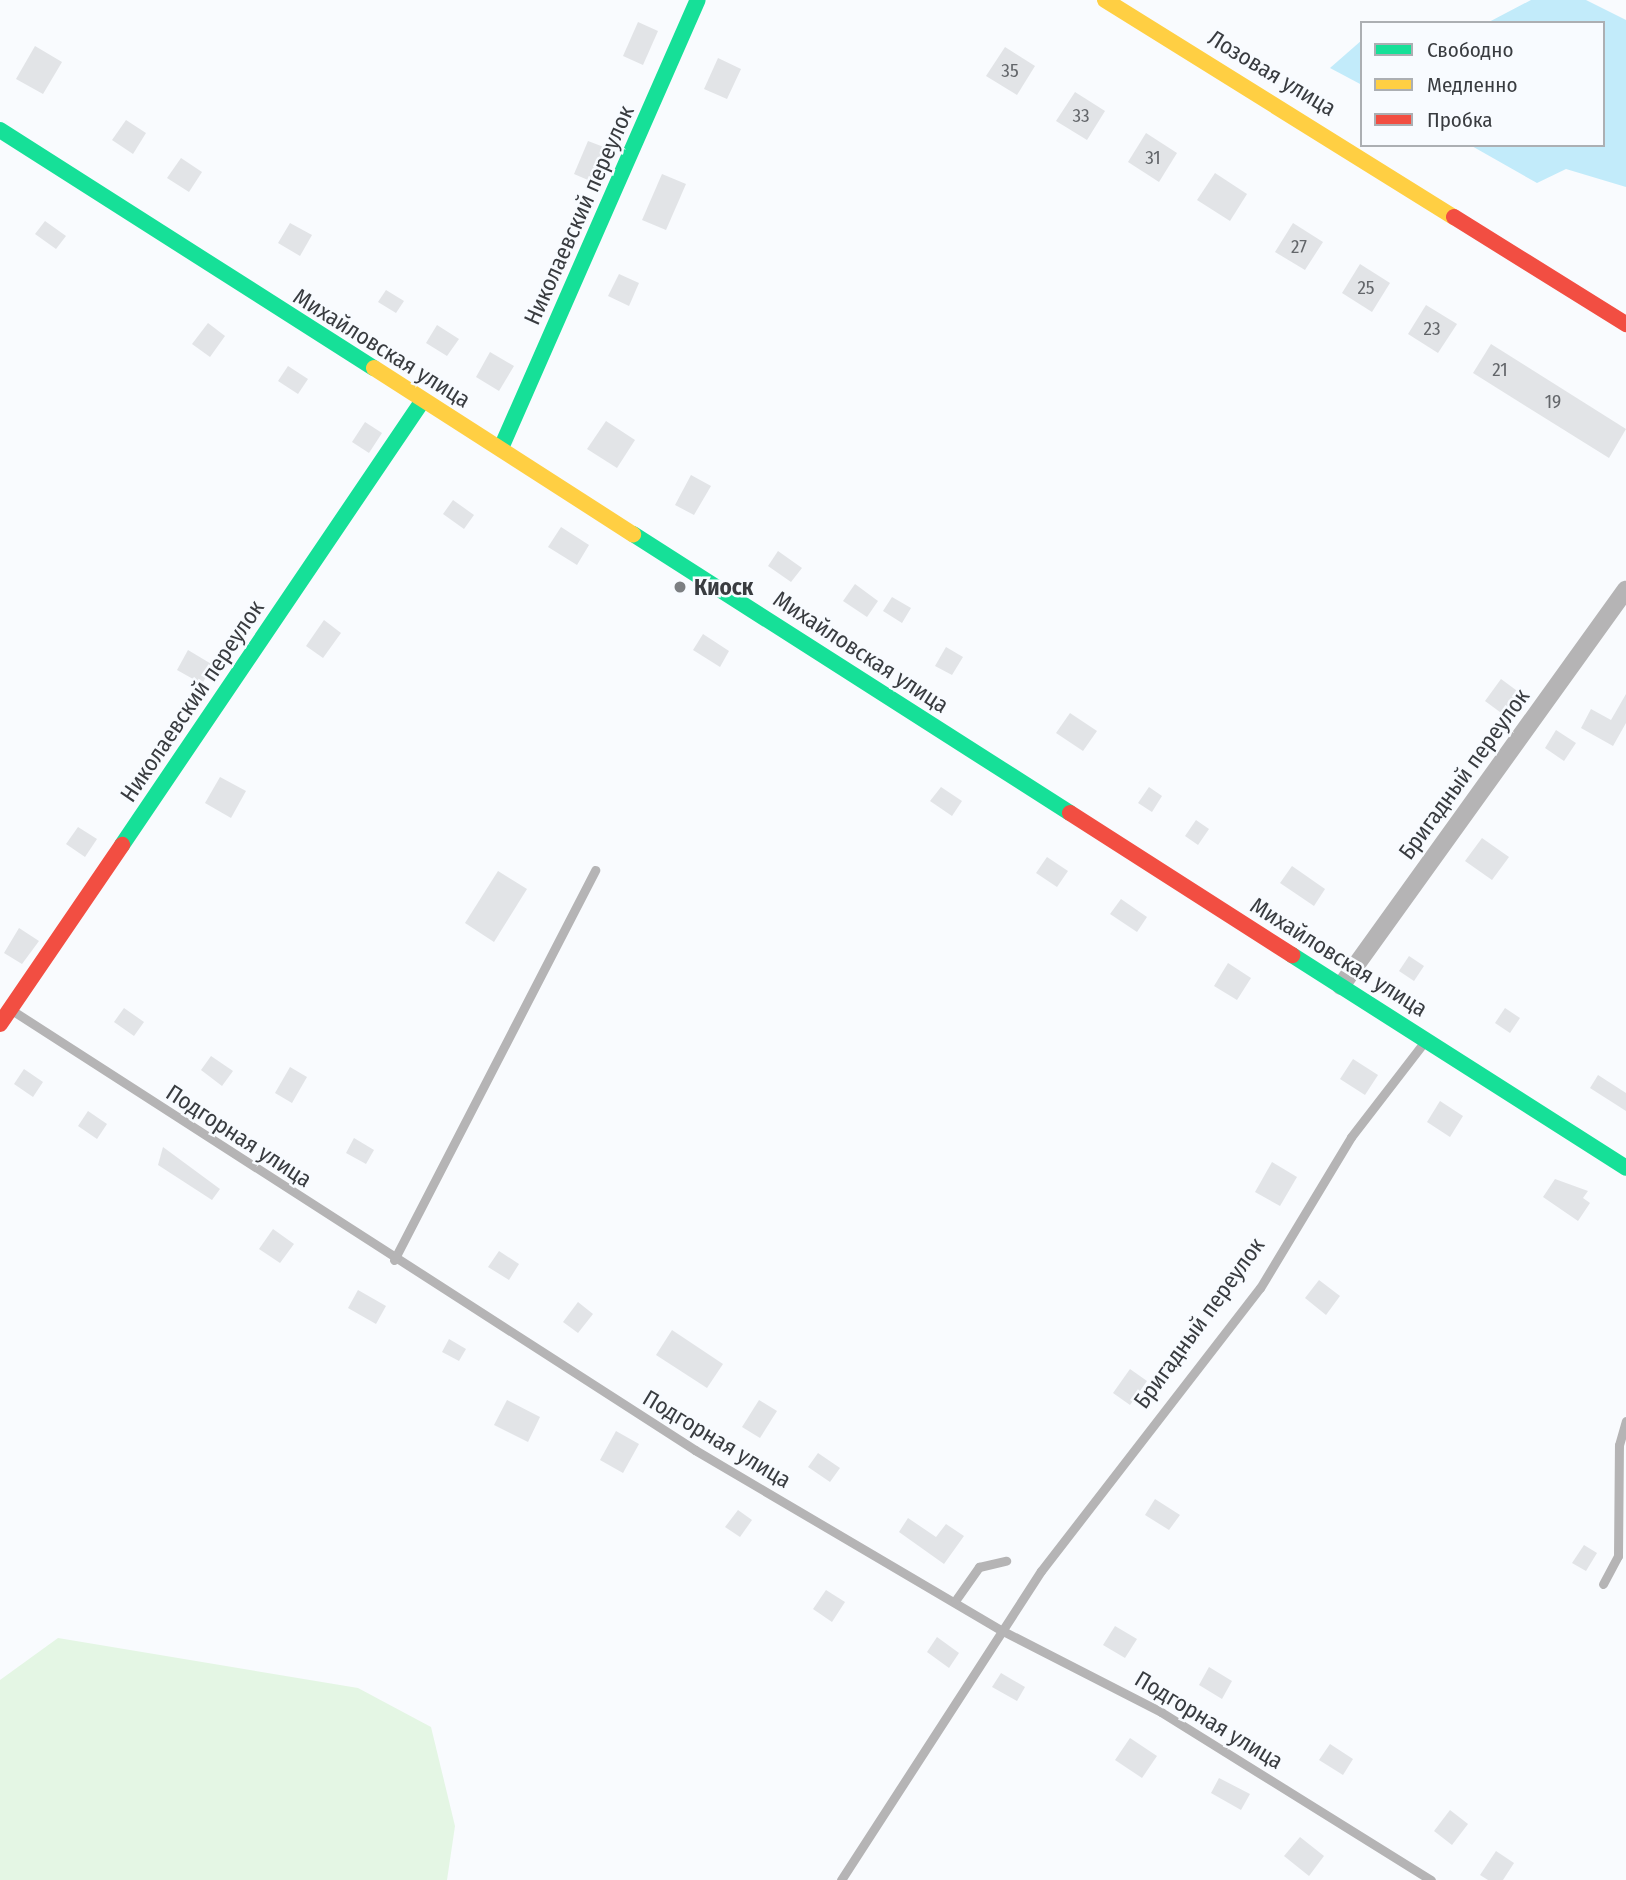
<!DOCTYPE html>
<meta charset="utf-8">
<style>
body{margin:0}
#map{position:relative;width:1626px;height:1880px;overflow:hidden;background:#f9fbfe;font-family:"Fira Sans Condensed",sans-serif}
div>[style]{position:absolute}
.green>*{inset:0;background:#e4f6e4}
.water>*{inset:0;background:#c2ebfa}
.building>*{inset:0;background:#e2e4e7}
.lane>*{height:9px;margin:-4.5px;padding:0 4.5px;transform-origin:4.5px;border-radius:4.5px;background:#b5b4b5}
.street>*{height:18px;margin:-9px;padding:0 9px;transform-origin:9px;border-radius:9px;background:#b5b4b5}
.fast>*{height:16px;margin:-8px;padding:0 8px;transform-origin:8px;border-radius:8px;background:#16e098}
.slow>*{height:16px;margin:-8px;padding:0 8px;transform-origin:8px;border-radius:8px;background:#ffcf43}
.jam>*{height:16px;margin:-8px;padding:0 8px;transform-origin:8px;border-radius:8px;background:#f24e42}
.dots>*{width:19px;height:19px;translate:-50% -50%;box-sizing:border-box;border:4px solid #f8fbff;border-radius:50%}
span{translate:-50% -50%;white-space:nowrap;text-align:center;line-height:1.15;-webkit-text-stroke:5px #f8fbff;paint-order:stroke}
.number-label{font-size:19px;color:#63666a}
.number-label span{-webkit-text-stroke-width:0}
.street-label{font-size:23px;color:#393c40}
.poi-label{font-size:23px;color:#393c40;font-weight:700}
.left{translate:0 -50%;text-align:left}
.legend{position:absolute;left:1360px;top:21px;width:245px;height:126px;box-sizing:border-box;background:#f8fbff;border:2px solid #acafb3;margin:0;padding:9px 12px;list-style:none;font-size:21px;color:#393c40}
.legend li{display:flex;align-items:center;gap:14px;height:35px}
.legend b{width:35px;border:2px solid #acafb3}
</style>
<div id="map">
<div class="green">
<i style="clip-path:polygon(58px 1638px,358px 1688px,431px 1727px,455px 1826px,447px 1880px,0 1880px,0 1680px)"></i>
</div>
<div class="water">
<i style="clip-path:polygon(1531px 0,1586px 0,1626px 20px,1626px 187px,1566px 169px,1537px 183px,1470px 145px,1603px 145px,1603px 23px,1487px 23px)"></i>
<i style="clip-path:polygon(1362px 40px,1362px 85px,1330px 68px)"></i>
</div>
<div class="building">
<i style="clip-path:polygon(638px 22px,658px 31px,643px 65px,623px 56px)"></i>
<i style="clip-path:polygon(35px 46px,62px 62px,43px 94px,16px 79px)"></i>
<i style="clip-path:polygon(1005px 47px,1035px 66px,1017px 95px,986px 76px)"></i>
<i style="clip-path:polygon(718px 58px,741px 69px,727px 99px,704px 89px)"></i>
<i style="clip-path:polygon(1075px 92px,1105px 111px,1087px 140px,1056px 121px)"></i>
<i style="clip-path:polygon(126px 120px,146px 133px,133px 154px,112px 140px)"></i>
<i style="clip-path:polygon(1146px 133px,1177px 153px,1159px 182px,1128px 162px)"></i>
<i style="clip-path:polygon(588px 141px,609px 149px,595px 183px,574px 174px)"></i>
<i style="clip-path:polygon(181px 158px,202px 172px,189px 192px,167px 178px)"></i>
<i style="clip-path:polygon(1215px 173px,1247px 194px,1230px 221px,1197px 200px)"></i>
<i style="clip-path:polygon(662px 174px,686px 184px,666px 230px,642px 220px)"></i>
<i style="clip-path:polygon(45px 221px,66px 236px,56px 249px,35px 234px)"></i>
<i style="clip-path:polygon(290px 223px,312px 235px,300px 256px,278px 243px)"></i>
<i style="clip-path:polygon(1293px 223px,1323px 242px,1305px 270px,1275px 252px)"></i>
<i style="clip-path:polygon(1360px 264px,1390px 283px,1372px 312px,1342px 293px)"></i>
<i style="clip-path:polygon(619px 274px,639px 283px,629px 306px,608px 296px)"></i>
<i style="clip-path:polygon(386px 290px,404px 301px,396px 313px,378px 302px)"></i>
<i style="clip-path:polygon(1426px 305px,1457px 324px,1438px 353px,1408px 334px)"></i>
<i style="clip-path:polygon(208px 323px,225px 336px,210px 357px,192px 344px)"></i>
<i style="clip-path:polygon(437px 325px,459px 339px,447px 356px,426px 343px)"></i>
<i style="clip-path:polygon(1491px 344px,1626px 429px,1609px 458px,1473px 373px)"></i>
<i style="clip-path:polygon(490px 352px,514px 366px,499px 391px,476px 377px)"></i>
<i style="clip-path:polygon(288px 366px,308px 379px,298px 394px,278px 381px)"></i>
<i style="clip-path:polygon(606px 421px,635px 440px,617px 468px,587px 449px)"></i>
<i style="clip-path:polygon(365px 422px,382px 433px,369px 453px,352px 442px)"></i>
<i style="clip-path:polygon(691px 475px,711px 486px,694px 515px,675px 505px)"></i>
<i style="clip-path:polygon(453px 500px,474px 515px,464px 529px,443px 514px)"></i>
<i style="clip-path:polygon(561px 527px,589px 545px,577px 565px,548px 547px)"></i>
<i style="clip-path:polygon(778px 551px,802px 568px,791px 582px,768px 566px)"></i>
<i style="clip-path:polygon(855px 584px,878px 601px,867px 617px,843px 601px)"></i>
<i style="clip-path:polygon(892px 597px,911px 608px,902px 623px,883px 611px)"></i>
<i style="clip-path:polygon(324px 620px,341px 633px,323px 658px,306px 646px)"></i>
<i style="clip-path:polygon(703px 634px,729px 651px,720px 667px,693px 650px)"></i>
<i style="clip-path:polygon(946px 647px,963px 657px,952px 675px,935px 666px)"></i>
<i style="clip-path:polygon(188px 650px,213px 665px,202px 684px,177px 670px)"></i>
<i style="clip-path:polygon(1501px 679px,1520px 693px,1504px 715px,1485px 701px)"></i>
<i style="clip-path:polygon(1626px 694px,1626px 723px,1613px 746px,1581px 728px,1591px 709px,1611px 720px)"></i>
<i style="clip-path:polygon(1070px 713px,1097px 731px,1083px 751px,1056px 733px)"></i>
<i style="clip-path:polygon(1556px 730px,1576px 743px,1564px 761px,1545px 748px)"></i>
<i style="clip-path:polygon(220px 777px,246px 791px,231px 818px,205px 803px)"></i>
<i style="clip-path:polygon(941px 787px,962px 801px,952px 816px,930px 801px)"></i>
<i style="clip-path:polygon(1149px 787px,1162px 796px,1152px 812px,1138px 803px)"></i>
<i style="clip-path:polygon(1196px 820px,1209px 829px,1198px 845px,1185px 836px)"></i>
<i style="clip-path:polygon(78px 827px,97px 839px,85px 857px,66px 844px)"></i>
<i style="clip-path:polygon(1482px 838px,1509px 857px,1492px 880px,1465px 861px)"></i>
<i style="clip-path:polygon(1047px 857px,1068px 871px,1057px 887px,1036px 873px)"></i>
<i style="clip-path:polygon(1292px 866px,1325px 889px,1314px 906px,1280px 883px)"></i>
<i style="clip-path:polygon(498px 871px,527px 889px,494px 942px,465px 923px)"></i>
<i style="clip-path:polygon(1121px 899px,1147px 917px,1137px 932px,1110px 914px)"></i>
<i style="clip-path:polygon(19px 928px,39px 941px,22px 964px,4px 953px)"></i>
<i style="clip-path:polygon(1409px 956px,1424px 966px,1414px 981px,1399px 971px)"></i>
<i style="clip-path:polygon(1228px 963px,1251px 978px,1237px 1000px,1214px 986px)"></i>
<i style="clip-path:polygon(124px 1008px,144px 1022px,134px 1036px,114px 1022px)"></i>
<i style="clip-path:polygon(1505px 1008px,1520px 1018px,1510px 1033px,1495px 1023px)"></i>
<i style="clip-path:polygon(211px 1056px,233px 1071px,222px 1086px,201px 1070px)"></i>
<i style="clip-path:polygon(1353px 1059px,1378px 1075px,1365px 1095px,1340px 1079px)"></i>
<i style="clip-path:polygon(290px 1067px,307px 1077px,292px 1103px,275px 1093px)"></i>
<i style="clip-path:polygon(24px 1069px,43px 1082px,33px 1097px,14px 1084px)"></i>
<i style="clip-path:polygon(1598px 1075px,1626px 1093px,1626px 1111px,1590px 1088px)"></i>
<i style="clip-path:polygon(1440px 1101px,1463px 1116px,1450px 1137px,1427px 1122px)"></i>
<i style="clip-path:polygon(88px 1111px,107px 1124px,97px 1139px,78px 1126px)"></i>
<i style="clip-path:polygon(354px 1138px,374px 1150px,366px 1164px,346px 1153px)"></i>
<i style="clip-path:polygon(163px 1147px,220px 1189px,212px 1200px,158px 1165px)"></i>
<i style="clip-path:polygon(1272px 1162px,1297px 1177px,1280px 1206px,1255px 1192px)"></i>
<i style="clip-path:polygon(1555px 1179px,1588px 1191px,1583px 1198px,1590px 1203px,1578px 1221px,1543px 1197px)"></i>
<i style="clip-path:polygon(273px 1229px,294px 1244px,280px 1263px,259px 1249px)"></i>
<i style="clip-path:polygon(499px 1251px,519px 1264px,509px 1280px,488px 1267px)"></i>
<i style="clip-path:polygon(1319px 1280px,1340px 1296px,1326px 1315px,1305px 1298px)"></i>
<i style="clip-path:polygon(358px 1290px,386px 1306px,376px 1324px,348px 1308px)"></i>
<i style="clip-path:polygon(578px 1302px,593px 1314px,578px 1333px,563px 1322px)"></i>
<i style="clip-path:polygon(672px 1330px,723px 1364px,707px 1388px,656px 1355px)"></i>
<i style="clip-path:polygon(449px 1339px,466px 1349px,459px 1361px,442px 1352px)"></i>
<i style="clip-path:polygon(1130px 1369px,1147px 1381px,1130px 1405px,1113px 1393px)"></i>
<i style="clip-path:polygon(507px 1400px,540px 1417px,528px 1442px,494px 1425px)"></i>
<i style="clip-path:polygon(759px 1400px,777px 1411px,760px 1438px,742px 1427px)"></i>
<i style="clip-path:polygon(616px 1431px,639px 1444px,623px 1473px,600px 1460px)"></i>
<i style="clip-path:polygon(818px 1453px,840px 1468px,830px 1482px,808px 1467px)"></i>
<i style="clip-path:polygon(1155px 1499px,1180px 1515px,1169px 1530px,1145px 1515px)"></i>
<i style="clip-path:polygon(738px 1510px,752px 1520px,740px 1537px,725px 1527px)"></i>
<i style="clip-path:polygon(908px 1518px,936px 1537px,946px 1524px,964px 1536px,944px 1564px,899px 1532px)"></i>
<i style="clip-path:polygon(1584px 1545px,1597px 1553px,1586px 1571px,1572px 1563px)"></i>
<i style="clip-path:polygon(826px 1590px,845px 1602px,832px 1622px,813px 1609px)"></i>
<i style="clip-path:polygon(1115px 1626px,1137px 1639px,1125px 1658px,1103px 1645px)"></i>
<i style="clip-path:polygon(937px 1637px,959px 1653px,949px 1668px,927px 1652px)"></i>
<i style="clip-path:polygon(1209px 1667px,1232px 1681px,1222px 1699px,1199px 1685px)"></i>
<i style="clip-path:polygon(1001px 1673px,1025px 1687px,1017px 1701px,992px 1687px)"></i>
<i style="clip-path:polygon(1130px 1738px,1157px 1756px,1142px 1778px,1115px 1760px)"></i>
<i style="clip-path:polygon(1330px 1744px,1353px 1759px,1343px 1775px,1319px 1760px)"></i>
<i style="clip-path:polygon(1219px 1778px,1250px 1794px,1241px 1810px,1211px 1793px)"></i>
<i style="clip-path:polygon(1450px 1810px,1468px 1824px,1452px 1845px,1434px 1831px)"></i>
<i style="clip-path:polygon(1300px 1837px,1324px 1856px,1309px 1876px,1284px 1856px)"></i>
<i style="clip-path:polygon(1496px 1851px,1514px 1863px,1503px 1880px,1488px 1880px,1480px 1875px)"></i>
</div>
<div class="lane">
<i style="left:10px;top:1009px;width:815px;rotate:32.77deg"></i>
<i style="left:695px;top:1450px;width:355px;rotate:30.5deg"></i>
<i style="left:1001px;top:1630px;width:180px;rotate:27.1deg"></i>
<i style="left:1161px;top:1712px;width:318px;rotate:31.9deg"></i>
<i style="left:394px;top:1260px;width:439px;rotate:-62.7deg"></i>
<i style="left:1603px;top:1584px;width:32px;rotate:-62deg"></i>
<i style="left:1618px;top:1556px;width:111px;rotate:-89.5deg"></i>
<i style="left:1619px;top:1445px;width:25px;rotate:-74deg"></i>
<i style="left:955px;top:1601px;width:42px;rotate:-54.8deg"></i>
<i style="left:979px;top:1567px;width:28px;rotate:-13deg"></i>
<i style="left:841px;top:1880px;width:368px;rotate:-57.1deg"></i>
<i style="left:1041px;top:1571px;width:358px;rotate:-52.3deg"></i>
<i style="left:1260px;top:1288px;width:176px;rotate:-58.9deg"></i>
<i style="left:1351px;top:1137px;width:121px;rotate:-52.4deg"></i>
</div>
<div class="street">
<i style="left:1341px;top:986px;width:488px;rotate:-54.3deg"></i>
</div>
<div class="fast">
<i style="left:0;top:130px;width:443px;rotate:32.5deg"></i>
<i style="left:501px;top:448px;width:489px;rotate:-66.3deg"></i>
<i style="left:633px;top:534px;width:518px;rotate:32.56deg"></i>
<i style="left:122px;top:845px;width:534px;rotate:-55.92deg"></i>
<i style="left:1292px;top:955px;width:396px;rotate:32.5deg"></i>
</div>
<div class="slow">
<i style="left:1105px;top:0;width:411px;rotate:31.9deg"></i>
<i style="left:374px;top:368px;width:308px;rotate:32.7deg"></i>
</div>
<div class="jam">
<i style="left:1454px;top:217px;width:203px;rotate:31.9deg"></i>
<i style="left:1070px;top:813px;width:264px;rotate:32.6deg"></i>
<i style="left:0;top:1024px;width:217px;rotate:-55.7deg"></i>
</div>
<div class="dots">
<i style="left:680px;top:587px;background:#7c7f82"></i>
</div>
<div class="number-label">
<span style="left:1010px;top:71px">35</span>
<span style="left:1081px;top:116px">33</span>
<span style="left:1153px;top:158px">31</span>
<span style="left:1299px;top:247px">27</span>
<span style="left:1366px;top:288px">25</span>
<span style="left:1432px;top:329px">23</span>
<span style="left:1500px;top:370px">21</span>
<span style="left:1553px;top:402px">19</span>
</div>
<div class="street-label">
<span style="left:1272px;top:73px;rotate:31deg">Лозовая улица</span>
<span style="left:579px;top:215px;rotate:-66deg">Николаевский переулок</span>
<span style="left:382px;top:348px;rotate:32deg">Михайловская улица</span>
<span style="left:861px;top:652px;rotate:33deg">Михайловская улица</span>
<span style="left:192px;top:701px;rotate:-56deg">Николаевский переулок</span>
<span style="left:1464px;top:774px;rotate:-54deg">Бригадный переулок</span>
<span style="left:1339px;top:957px;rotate:32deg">Михайловская улица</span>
<span style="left:239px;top:1136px;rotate:33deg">Подгорная улица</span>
<span style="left:1199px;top:1323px;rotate:-54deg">Бригадный переулок</span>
<span style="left:717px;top:1439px;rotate:31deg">Подгорная улица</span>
<span style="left:1209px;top:1720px;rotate:31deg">Подгорная улица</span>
</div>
<div class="poi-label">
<span class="left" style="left:694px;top:587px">Киоск</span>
</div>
<ul class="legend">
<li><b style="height:9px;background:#16e098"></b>Свободно</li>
<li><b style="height:9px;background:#ffcf43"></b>Медленно</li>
<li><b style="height:9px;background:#f24e42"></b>Пробка</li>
</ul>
</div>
